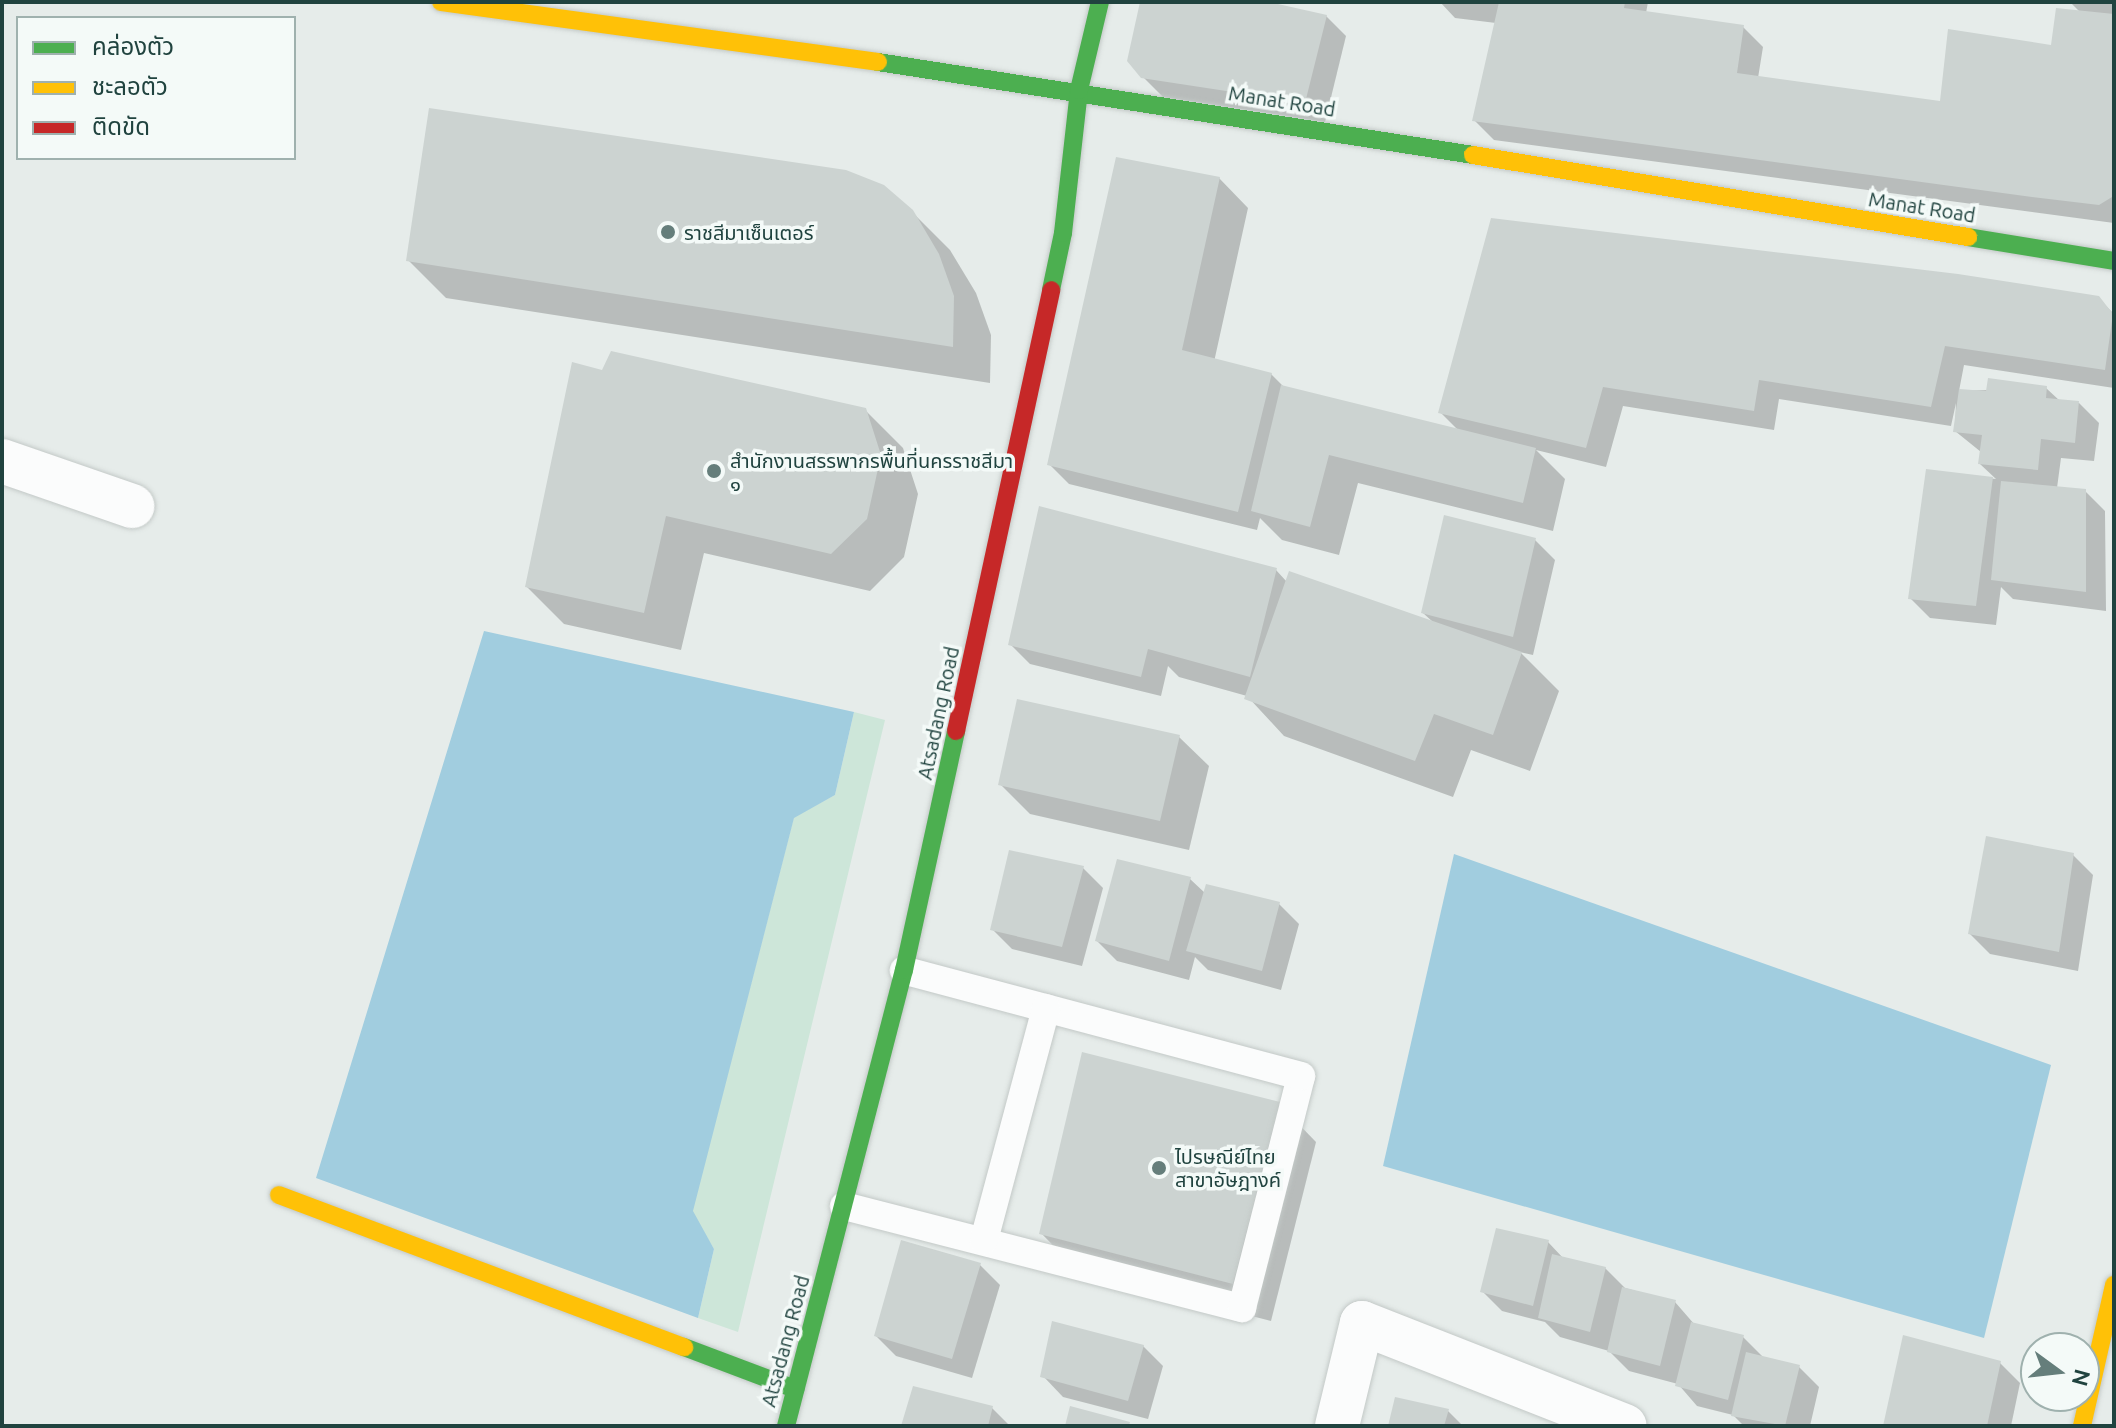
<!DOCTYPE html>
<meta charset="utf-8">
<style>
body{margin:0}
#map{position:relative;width:2116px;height:1428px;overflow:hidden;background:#e6ecea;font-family:Ubuntu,"Noto Sans Thai",sans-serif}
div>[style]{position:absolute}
.green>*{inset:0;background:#cde6d9}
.water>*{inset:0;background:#a1cddf}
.shadow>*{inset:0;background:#0003}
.building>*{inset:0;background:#ccd3d1}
.roads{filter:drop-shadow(0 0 2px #c3c9c7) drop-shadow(0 0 2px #c3c9c7)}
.lane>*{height:28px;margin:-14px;padding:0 14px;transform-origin:14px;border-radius:14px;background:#fbfcfc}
.street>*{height:44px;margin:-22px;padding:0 22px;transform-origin:22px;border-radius:22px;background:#fbfcfc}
.fast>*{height:18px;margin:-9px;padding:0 9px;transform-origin:9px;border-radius:9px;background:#4caf50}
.slow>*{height:18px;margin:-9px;padding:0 9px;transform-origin:9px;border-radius:9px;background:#ffc107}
.jam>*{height:18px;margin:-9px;padding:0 9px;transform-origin:9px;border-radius:9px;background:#c62828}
.dots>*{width:22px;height:22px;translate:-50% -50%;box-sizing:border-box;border:4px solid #f4faf8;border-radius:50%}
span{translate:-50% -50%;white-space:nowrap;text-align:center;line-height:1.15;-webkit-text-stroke:7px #f4faf8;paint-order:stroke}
.street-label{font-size:20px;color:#20433f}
.poi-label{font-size:20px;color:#20433f}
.left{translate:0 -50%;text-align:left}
.frame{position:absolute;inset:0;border:4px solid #20433f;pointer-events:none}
.legend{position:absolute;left:16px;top:16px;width:280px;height:144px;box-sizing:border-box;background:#f4faf8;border:2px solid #9fb1ae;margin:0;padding:10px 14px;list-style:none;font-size:24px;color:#20433f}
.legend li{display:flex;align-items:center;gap:16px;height:40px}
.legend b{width:40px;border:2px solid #9fb1ae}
.north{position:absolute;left:2020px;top:1332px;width:80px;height:80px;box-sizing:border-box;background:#f4faf8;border:2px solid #9fb1ae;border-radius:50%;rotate:105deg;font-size:22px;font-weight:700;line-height:32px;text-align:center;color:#20433f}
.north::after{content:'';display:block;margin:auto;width:28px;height:36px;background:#657e7b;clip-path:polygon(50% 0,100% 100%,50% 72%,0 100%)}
</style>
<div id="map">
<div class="green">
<i style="clip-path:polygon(854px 712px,885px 720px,738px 1332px,698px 1318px,714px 1249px,692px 1212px,794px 817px,835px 795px)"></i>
</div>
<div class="water">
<i style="clip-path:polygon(484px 631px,854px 712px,835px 795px,794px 818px,693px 1211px,714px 1249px,698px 1318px,316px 1178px)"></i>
<i style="clip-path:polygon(1454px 854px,2051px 1065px,1984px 1338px,1383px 1166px)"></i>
</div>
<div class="shadow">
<i style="clip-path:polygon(1143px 2px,1260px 2px,1326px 16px,1346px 36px,1325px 122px,1163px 97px,1142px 76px)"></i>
<i style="clip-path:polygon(1440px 2px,1648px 2px,1646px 13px,1743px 27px,1763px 47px,1758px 78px,1941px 103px,2053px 47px,2081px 13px,2070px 2px,2114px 2px,2114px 223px,1494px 140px,1474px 120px,1496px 23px,1455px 18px)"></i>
<i style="clip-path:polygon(1219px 178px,1248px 208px,1214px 362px,1271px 374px,1285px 388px,1459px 431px,1441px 413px,2098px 298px,2114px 314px,2114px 388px,1964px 365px,1959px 391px,2046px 388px,2060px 401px,2079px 403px,2099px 423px,2094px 461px,2061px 458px,2057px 488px,2085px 491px,2105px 511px,2106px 611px,2013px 599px,2001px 587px,1996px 625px,1930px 618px,1910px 598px,1927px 471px,1996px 479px,1980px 464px,1981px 452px,1955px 431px,1956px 403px,1951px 426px,1779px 399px,1774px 430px,1623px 406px,1606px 467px,1536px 450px,1565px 479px,1553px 531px,1358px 483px,1339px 555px,1282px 540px,1260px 518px,1257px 530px,1069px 484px,1049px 464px)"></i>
<i style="clip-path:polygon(912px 212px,950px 250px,976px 293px,991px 335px,990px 383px,446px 298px,408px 260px)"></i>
<i style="clip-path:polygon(604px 372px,865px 410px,903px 448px,918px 494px,904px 557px,870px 591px,704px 553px,681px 650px,564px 624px,527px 587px)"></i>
<i style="clip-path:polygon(1535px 540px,1555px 560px,1533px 655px,1520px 652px,1559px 691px,1530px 771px,1471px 750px,1453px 797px,1284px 736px,1247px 696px,1179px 677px,1168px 666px,1161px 696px,1030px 664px,1010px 644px,1276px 570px,1287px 582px,1434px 623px,1423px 613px)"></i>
<i style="clip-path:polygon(1179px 737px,1209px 766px,1189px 850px,1030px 814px,1000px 784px)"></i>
<i style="clip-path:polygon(2073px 855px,2093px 875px,2078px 971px,1990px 954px,1970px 934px)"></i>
<i style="clip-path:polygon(1083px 868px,1103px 888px,1082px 966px,1012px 949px,992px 929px)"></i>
<i style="clip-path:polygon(1190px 879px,1205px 893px,1279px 904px,1299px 924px,1281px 990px,1208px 970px,1195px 957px,1189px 980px,1117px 961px,1097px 941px)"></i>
<i style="clip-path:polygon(1279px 1104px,1316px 1142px,1271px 1321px,1078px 1271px,1041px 1233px)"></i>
<i style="clip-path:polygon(1548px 1242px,1564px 1259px,1605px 1268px,1625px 1288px,1675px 1302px,1695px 1325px,1743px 1337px,1763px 1357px,1799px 1367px,1819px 1387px,1810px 1426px,1744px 1426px,1733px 1415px,1697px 1406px,1678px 1384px,1629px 1371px,1609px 1351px,1560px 1337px,1545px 1322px,1502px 1311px,1482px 1291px)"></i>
<i style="clip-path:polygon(980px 1265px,1000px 1285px,972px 1378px,896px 1356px,876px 1336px)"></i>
<i style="clip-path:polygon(1143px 1346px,1163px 1366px,1148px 1419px,1063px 1397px,1043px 1376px)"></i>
<i style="clip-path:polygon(2000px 1363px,2020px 1383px,2011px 1426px,1885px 1426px)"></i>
<i style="clip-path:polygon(992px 1408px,1010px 1426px,904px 1426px)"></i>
<i style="clip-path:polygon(1448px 1411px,1463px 1426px,1390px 1426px)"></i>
</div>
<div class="building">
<i style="clip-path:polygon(1140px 2px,1269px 2px,1327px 15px,1305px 103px,1141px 78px,1127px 61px)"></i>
<i style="clip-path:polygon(1499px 2px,1625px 2px,1624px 8px,1744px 25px,1737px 73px,1940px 101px,1948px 29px,2051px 45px,2056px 8px,2114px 14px,2112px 197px,2099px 205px,2032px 197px,1472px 121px)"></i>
<i style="clip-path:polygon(429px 108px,846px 170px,884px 185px,913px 210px,939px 254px,954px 296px,953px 347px,406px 261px)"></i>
<i style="clip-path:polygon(1116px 157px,1220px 177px,1182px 350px,1272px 373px,1238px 512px,1047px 465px)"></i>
<i style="clip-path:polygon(1491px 218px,1958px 274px,2099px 296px,2113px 314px,2105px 370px,1945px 346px,1931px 407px,1759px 380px,1754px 411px,1603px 387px,1586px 448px,1438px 413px)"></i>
<i style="clip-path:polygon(611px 351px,866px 408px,881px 455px,867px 519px,831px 554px,666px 516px,644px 613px,525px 587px,572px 362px,602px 370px)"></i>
<i style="clip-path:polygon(1988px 378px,2047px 386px,2046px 398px,2079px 401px,2075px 443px,2041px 439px,2038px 470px,1978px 464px,1982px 435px,1953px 432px,1959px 389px,1986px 391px)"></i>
<i style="clip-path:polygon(1281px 385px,1536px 448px,1523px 503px,1329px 455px,1310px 527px,1251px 511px)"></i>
<i style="clip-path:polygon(1926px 469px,1993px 477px,1976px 606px,1908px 599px)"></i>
<i style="clip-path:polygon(2001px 481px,2086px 489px,2086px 592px,1991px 580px)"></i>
<i style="clip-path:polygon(1039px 506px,1277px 568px,1250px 677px,1148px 649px,1141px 677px,1008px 645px)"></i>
<i style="clip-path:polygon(1444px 515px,1536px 538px,1513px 637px,1421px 613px)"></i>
<i style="clip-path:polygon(1289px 571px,1522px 652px,1493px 735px,1434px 714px,1415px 761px,1244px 699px)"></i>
<i style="clip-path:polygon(1017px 699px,1180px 735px,1160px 821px,998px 785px)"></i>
<i style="clip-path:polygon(1986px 836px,2074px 853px,2059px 952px,1968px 934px)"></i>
<i style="clip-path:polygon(1009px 850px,1084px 866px,1062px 947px,990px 930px)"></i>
<i style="clip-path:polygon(1117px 859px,1191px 877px,1169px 961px,1095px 941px)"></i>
<i style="clip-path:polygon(1206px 884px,1280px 902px,1262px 971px,1186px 951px)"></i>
<i style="clip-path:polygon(1082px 1052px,1280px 1102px,1233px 1284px,1039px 1234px)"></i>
<i style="clip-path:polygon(1496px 1228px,1549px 1240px,1533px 1306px,1480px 1292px)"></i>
<i style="clip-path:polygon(901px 1240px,981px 1263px,952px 1359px,874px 1336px)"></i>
<i style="clip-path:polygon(1552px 1254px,1606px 1267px,1590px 1332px,1538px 1318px)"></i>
<i style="clip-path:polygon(1622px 1287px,1676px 1300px,1660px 1366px,1607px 1352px)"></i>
<i style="clip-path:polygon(1052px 1321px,1144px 1345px,1128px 1401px,1040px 1377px)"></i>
<i style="clip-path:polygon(1691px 1322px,1744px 1335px,1728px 1400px,1675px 1386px)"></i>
<i style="clip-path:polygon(1903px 1335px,2001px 1361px,1987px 1426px,1883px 1426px)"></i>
<i style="clip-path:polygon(1746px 1352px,1800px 1365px,1785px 1426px,1731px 1416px)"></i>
<i style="clip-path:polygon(913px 1386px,993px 1406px,988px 1426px,901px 1426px)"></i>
<i style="clip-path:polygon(1395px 1397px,1449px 1409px,1444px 1426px,1388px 1426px)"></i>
<i style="clip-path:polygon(1070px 1406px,1130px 1422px,1129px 1426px,1065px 1426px)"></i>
</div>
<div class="roads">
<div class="lane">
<i style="left:844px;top:1206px;width:411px;rotate:14.4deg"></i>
<i style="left:1242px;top:1308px;width:239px;rotate:-75.7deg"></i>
<i style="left:1301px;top:1076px;width:411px;rotate:-165.1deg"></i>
<i style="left:984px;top:1240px;width:240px;rotate:-75deg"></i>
</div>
<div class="street">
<i style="left:2px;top:461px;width:138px;rotate:19.1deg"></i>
<i style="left:1337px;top:1426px;width:106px;rotate:-76.4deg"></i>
<i style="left:1362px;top:1323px;width:282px;rotate:21.4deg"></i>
</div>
<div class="fast">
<i style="left:878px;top:62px;width:602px;rotate:8.88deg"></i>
<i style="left:1968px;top:237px;width:148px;rotate:9.3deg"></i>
<i style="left:1051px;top:290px;width:58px;rotate:-78.1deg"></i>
<i style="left:1063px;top:233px;width:144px;rotate:-83.6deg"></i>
<i style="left:1079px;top:90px;width:90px;rotate:-76.6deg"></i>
<i style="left:684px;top:1347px;width:119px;rotate:20.7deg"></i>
<i style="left:786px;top:1426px;width:471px;rotate:-75.5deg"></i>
<i style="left:904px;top:970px;width:245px;rotate:-77.7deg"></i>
</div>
<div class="slow">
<i style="left:441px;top:2px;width:441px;rotate:7.8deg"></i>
<i style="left:1473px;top:155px;width:502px;rotate:9.41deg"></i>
<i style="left:279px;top:1195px;width:433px;rotate:20.6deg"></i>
<i style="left:2082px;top:1426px;width:145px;rotate:-77.2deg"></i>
</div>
<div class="jam">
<i style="left:956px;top:731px;width:451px;rotate:-77.8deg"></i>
</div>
</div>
<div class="dots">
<i style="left:668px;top:232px;background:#657e7b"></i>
<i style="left:714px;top:471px;background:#657e7b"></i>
<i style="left:1159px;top:1168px;background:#657e7b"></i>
</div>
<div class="street-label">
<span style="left:1282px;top:101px;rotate:9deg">Manat Road</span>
<span style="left:1922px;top:207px;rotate:9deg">Manat Road</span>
<span style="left:938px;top:713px;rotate:-78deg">Atsadang Road</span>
<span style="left:785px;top:1341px;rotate:-75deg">Atsadang Road</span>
</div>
<div class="poi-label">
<span class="left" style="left:684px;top:232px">ราชสีมาเซ็นเตอร์</span>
<span class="left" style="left:730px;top:472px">สำนักงานสรรพากรพื้นที่นครราชสีมา<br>๑</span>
<span class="left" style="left:1175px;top:1168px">ไปรษณีย์ไทย<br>สาขาอัษฎางค์</span>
</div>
<div class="frame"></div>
<ul class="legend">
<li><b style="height:10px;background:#4caf50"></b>คล่องตัว</li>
<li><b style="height:10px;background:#ffc107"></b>ชะลอตัว</li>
<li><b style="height:10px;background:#c62828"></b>ติดขัด</li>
</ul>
<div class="north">N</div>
</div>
